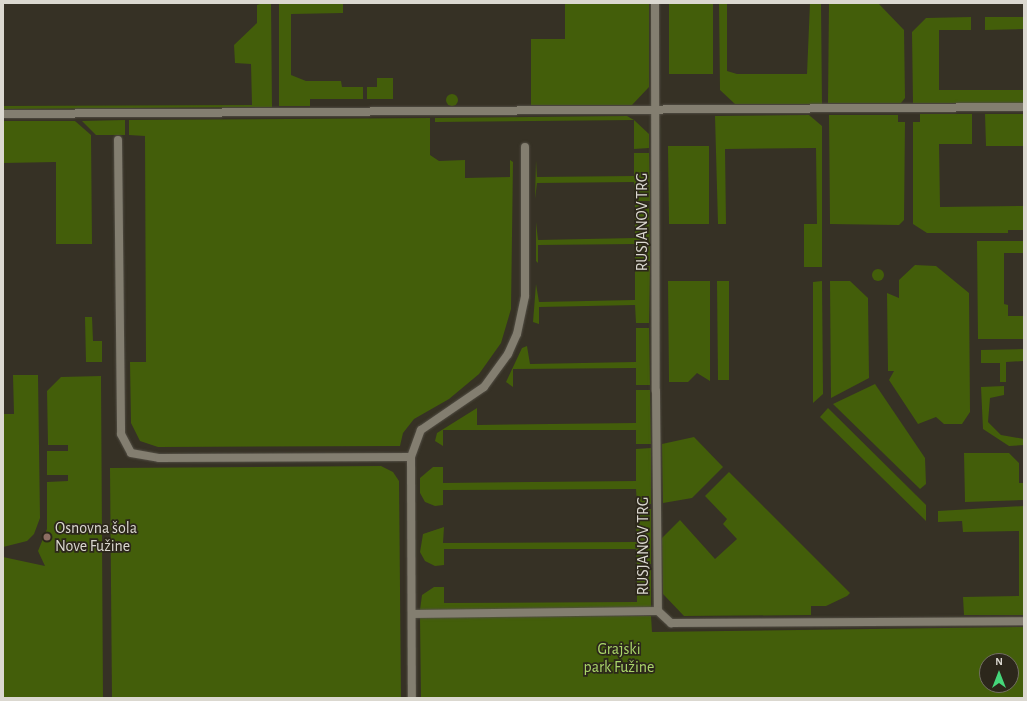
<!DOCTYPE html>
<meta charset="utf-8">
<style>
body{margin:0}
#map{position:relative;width:1027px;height:701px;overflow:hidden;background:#363125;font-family:"Alegreya Sans",sans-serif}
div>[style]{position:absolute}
.green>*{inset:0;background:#435e0a}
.round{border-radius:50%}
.roads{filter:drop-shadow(0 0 1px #524e44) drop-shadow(0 0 1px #524e44)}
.service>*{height:8px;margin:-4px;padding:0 4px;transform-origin:4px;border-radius:4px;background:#837e70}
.pedestrian>*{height:8px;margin:-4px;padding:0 4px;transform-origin:4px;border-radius:4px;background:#837e70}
.minor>*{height:8px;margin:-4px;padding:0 4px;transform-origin:4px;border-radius:4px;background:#837e70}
.dots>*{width:11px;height:11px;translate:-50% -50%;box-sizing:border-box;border:2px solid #2c271b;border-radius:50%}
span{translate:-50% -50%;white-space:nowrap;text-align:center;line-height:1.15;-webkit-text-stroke:3.5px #2c271b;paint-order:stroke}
.street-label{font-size:16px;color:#dbd8d0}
.poi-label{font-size:16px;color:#dbd8d0}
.left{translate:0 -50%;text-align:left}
.park-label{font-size:16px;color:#aad56a}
.frame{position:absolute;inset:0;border:4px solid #dbd8d0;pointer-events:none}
.north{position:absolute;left:979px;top:653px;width:40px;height:40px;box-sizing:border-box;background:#2c271b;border:1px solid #726e63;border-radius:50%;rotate:0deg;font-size:11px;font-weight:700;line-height:16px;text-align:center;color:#dbd8d0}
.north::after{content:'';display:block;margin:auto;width:14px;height:18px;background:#45d77a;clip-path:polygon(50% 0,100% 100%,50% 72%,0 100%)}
</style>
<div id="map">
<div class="green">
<i style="clip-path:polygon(263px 3px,271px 3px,272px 107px,3px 109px,3px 106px,252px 105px,251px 64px,235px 63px,234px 45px,257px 23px,257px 5px)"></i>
<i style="clip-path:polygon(279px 3px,343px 3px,343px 13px,291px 14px,291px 75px,306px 81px,341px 81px,342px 87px,363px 87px,363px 99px,310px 99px,310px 106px,279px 106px)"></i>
<i style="clip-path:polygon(649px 3px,649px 87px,632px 105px,531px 105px,531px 39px,565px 39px,565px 4px)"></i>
<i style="clip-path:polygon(669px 3px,713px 3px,713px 74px,669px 74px)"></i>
<i style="clip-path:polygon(719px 3px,727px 3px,727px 71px,737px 74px,807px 74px,810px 3px,821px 3px,822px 104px,735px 104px,720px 90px)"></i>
<i style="clip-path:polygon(829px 3px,878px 3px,904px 30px,905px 98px,901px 103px,828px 103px)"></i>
<i style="clip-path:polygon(971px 17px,971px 30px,939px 30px,939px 90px,1024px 90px,1024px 103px,913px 103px,912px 32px,926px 18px)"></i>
<i style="clip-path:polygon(985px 17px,1024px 17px,1024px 29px,985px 30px)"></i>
<i style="clip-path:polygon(377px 78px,393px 78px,393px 99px,367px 99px,367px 87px,377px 87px)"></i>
<i class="round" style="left:446px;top:94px;width:12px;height:12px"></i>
<i style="clip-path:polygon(920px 114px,972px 114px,972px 144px,939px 144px,940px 207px,1024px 206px,1024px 230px,1008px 230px,1008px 233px,927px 233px,913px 224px,913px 122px,920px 122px)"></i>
<i style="clip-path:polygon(985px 114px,1024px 114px,1024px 146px,986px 146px)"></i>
<i style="clip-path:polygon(809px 115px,822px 126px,822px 267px,804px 267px,804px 224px,817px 224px,816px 148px,725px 149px,726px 224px,718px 224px,715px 116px)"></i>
<i style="clip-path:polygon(829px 115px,898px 115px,898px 122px,905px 122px,904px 220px,899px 225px,830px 224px)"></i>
<i style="clip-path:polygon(627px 116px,634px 120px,649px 134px,649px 148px,634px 149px,634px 120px,435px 122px,435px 118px)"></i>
<i style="clip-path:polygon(430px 118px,430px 155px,439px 161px,465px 160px,465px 178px,510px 177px,510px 160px,513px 162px,511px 309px,501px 343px,479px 374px,449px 399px,414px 419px,403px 433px,400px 446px,158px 447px,140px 441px,131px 423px,130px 362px,146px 362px,145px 136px,129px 135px,129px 120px)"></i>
<i style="clip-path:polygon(125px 120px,125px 135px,96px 135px,82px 121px)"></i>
<i style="clip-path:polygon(3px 121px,75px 121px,91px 135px,92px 244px,56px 244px,56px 162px,3px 163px)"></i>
<i style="clip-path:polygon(668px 146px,709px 146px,709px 224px,669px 224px)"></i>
<i style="clip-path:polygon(634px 153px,649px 153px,650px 201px,635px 201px,634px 182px,537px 183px,535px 199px,536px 160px,537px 177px,634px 176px)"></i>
<i style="clip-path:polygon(635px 205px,649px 205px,650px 261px,635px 262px,635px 244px,538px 245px,538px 263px,536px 261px,536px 222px,538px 240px,635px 238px)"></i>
<i style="clip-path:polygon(977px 241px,1024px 241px,1024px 253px,1004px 253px,1004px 304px,1008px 305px,1008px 316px,1024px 316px,1024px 339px,978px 339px)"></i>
<i style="clip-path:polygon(915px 265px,936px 266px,969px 293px,970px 412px,962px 424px,944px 424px,936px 417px,918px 424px,889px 380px,894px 371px,888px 371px,887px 293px,899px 298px,899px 280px)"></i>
<i style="clip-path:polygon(635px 266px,650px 266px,649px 323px,636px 323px,635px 305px,539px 307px,539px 324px,533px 322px,536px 284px,539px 302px,635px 300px)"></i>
<i class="round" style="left:872px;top:269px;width:12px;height:12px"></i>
<i style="clip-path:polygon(668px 281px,710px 281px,710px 381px,697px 373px,688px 382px,669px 382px)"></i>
<i style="clip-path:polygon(717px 281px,729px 281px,729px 380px,718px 380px)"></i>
<i style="clip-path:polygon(822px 281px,823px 394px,813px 403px,813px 282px)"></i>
<i style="clip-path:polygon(830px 281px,850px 281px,868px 298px,869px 378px,831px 398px)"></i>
<i style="clip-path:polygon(85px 317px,92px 317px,93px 341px,102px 341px,102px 362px,86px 362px)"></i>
<i style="clip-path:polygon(636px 328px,649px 328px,650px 385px,636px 385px,636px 368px,513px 369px,513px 387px,506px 382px,522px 348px,527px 346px,530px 364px,636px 362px)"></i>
<i style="clip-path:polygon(1024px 349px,1024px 361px,1006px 362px,1006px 382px,1000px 382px,1000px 363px,981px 363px,981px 350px)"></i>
<i style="clip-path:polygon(13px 375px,38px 375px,40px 518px,34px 534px,27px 541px,3px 547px,3px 414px,14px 414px)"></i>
<i style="clip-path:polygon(101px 376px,103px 698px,3px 698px,3px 557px,45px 566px,38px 551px,47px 529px,47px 482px,68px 481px,68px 475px,47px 475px,47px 451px,68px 451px,68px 445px,48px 445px,47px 391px,61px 377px)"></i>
<i style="clip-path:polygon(875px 384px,925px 458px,926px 484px,920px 489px,833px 404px)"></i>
<i style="clip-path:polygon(1004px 386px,1004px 395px,990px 398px,988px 422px,1001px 435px,1024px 439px,1024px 445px,1009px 446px,983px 429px,981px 387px)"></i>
<i style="clip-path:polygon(636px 390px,650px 390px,651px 444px,636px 444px,636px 430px,443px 430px,443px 446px,435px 441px,437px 433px,477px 408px,477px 425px,636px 423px)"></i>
<i style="clip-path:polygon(828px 408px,926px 505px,926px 521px,820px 417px)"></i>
<i style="clip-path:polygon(694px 437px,723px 467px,692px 498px,663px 503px,662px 444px)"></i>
<i style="clip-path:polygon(651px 448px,651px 504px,637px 504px,636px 489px,443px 490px,443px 505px,435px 506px,425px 502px,420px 493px,420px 478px,433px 467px,443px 467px,443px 483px,636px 481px,636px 449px)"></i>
<i style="clip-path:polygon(964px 453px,1009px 453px,1019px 463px,1019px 483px,1024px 483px,1024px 500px,965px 502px)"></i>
<i style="clip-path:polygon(381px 466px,393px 472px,399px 481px,401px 698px,112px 698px,110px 468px)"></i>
<i style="clip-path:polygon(729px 472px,850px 593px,847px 596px,826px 606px,811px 606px,811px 615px,684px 616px,663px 594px,662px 538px,680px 520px,715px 559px,737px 539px,723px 524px,727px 519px,705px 496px)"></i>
<i style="clip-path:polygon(1024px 506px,1024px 615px,964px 615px,963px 597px,1019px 596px,1019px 531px,963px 532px,962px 521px,938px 522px,938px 511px)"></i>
<i style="clip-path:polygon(637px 509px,651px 509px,651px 564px,637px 565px,636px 549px,444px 549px,444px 565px,435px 566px,425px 561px,420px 552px,423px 534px,444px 527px,443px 543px,636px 542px)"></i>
<i style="clip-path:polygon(637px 569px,651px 569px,651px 609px,420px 610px,422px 595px,434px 587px,444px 587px,444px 603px,637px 602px)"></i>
<i style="clip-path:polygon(evenodd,651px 616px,652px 632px,1024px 627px,1024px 698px,421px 698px,420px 617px,651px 616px,987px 661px,1011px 661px,1011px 685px,987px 685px,987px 661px)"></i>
</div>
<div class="roads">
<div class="service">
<i style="left:118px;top:140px;width:294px;rotate:89.4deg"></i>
<i style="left:121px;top:434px;width:21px;rotate:62deg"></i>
<i style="left:131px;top:453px;width:28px;rotate:10deg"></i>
<i style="left:159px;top:458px;width:252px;rotate:-0.2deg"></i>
<i style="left:411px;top:457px;width:29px;rotate:-70deg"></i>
<i style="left:421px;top:430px;width:76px;rotate:-34.3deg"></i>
<i style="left:484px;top:387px;width:41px;rotate:-54deg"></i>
<i style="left:508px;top:354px;width:22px;rotate:-66deg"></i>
<i style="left:517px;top:334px;width:39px;rotate:-78deg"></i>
<i style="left:525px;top:296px;width:149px;rotate:-90deg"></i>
<i style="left:656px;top:391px;width:220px;rotate:89.5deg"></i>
<i style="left:658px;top:611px;width:18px;rotate:43deg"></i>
<i style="left:671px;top:623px;width:353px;rotate:-0.3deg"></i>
<i style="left:412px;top:614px;width:246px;rotate:-0.7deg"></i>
</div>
<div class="pedestrian">
<i style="left:655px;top:3px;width:388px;rotate:89.9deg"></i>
<i style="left:3px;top:114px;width:1021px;rotate:-0.39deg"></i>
</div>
<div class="minor">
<i style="left:411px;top:457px;width:241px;rotate:89.8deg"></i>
</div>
</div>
<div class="dots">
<i style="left:47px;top:537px;background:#8d6e63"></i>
</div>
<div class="street-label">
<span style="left:642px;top:222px;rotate:-90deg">RUSJANOV TRG</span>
<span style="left:643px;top:546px;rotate:-90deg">RUSJANOV TRG</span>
</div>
<div class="poi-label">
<span class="left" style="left:55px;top:537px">Osnovna šola<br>Nove Fužine</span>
</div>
<div class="park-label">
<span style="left:619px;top:658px">Grajski<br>park Fužine</span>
</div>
<div class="frame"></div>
<div class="north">N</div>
</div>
